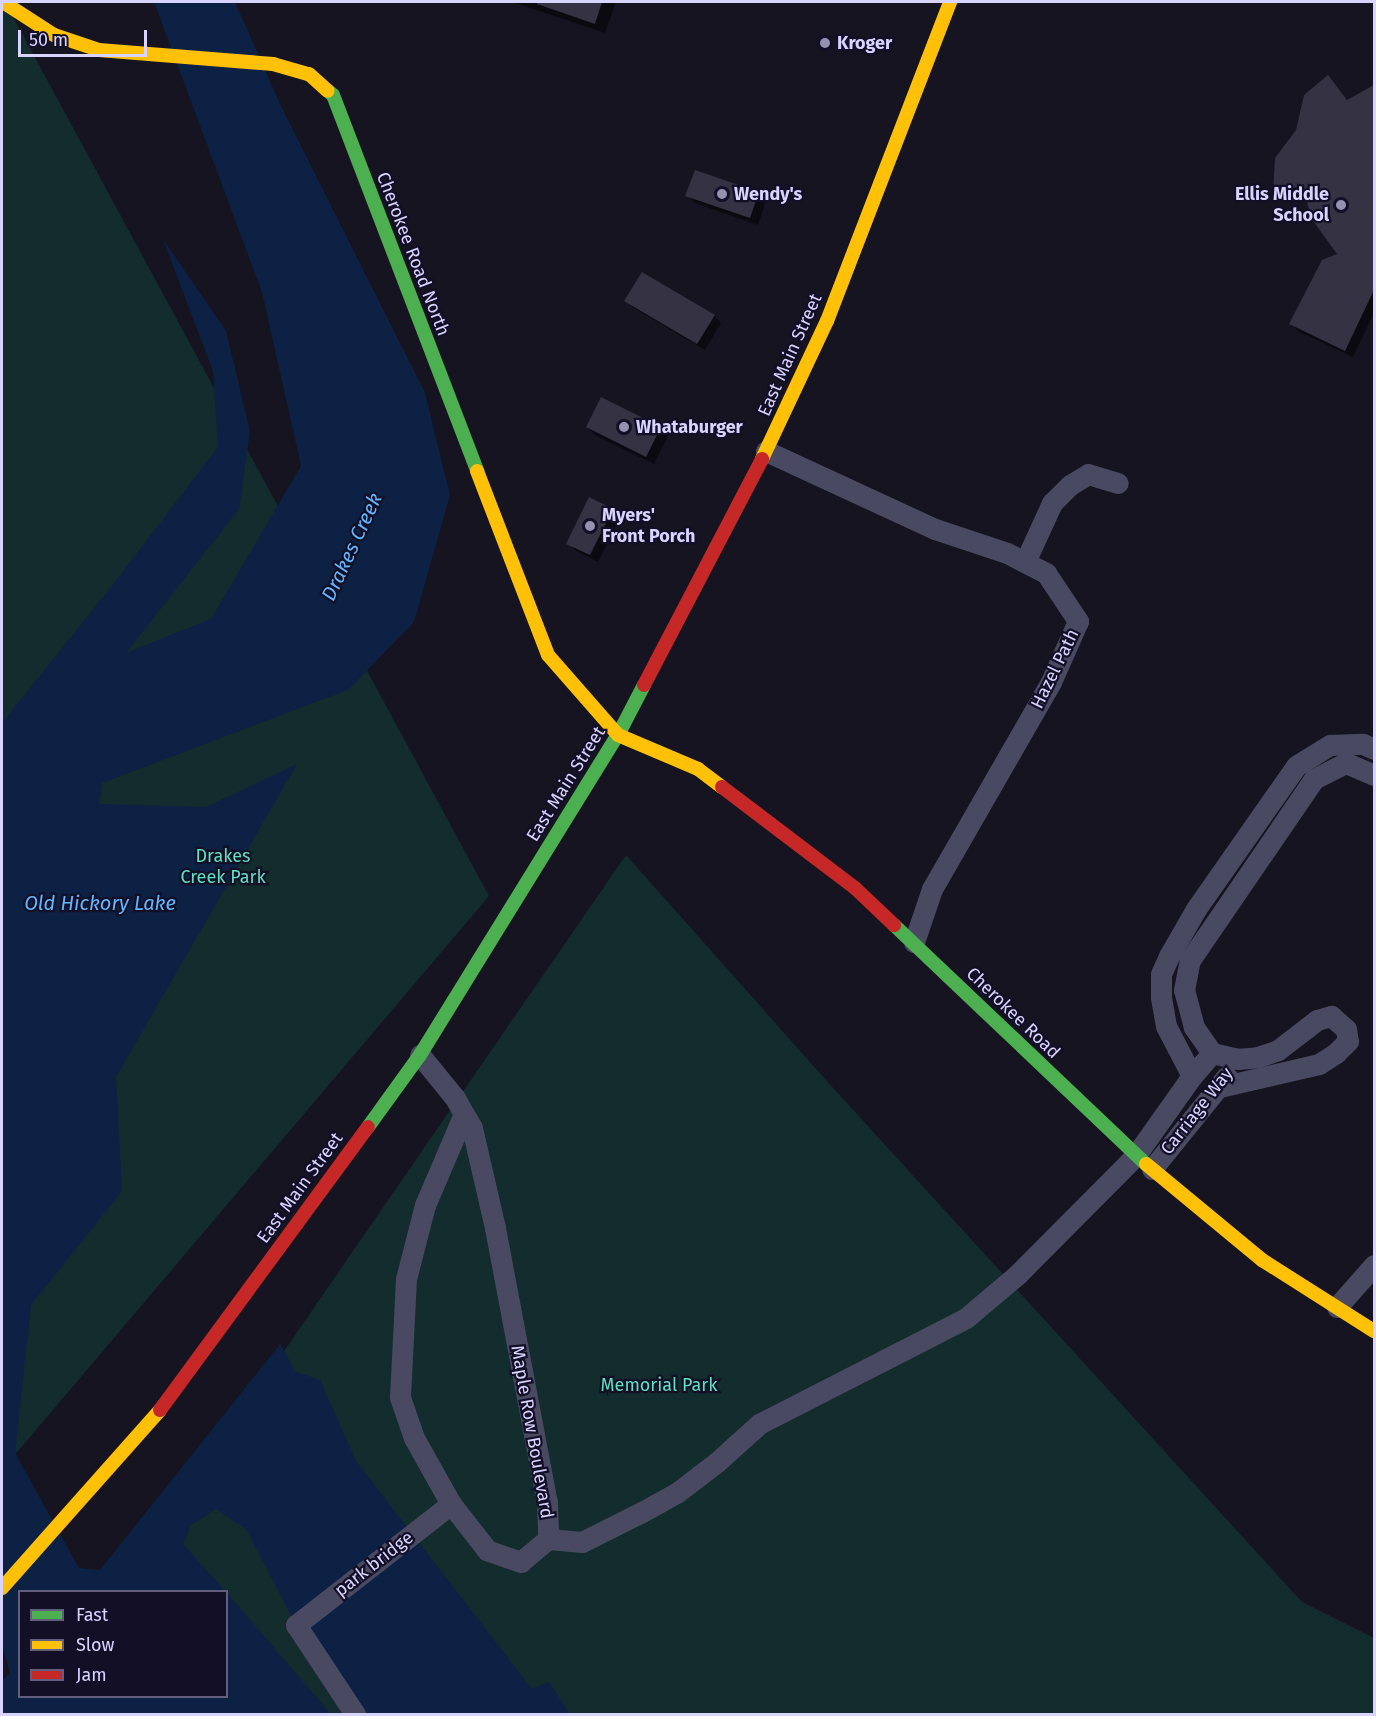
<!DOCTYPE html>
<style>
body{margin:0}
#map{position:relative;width:1376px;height:1716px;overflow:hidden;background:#161421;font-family:"Fira Sans",sans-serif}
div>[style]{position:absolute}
.green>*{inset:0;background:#132c2d}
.water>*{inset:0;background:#0d2144}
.shadow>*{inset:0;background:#0007}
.building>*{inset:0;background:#343243}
.street>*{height:21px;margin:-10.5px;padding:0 10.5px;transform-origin:10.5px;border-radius:10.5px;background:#4a4962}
.fast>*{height:14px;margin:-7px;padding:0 7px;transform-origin:7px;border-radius:7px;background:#4caf50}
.slow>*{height:14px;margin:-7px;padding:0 7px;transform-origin:7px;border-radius:7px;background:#ffc107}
.jam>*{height:14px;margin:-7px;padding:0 7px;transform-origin:7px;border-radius:7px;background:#c62828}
.dots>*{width:16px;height:16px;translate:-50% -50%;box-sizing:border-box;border:3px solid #130f26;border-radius:50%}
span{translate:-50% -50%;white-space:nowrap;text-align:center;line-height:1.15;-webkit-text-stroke:4.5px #130f26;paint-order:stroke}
.poi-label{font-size:18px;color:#d9d4ff;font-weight:700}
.left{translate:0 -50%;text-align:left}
.right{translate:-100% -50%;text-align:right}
.street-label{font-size:18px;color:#d9d4ff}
.park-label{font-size:18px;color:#5fe0c0}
.water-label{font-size:20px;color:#62b6ff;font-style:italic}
.frame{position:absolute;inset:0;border:3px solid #d9d4ff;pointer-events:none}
.legend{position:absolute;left:18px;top:1590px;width:210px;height:108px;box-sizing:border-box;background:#130f26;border:2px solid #625e7d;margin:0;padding:8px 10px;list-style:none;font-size:18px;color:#d9d4ff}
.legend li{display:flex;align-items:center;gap:12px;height:30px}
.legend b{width:30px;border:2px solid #625e7d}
.scale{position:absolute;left:18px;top:30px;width:129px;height:27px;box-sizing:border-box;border:3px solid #d9d4ff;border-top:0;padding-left:8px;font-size:18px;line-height:21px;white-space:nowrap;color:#d9d4ff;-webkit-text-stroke:4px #130f26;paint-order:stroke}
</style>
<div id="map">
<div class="green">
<i style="clip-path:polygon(2px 2px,5px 2px,489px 896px,2px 1470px)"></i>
<i style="clip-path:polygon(626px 855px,825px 1079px,1302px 1602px,1374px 1638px,1374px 1714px,298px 1714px,227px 1645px,226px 1592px,172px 1591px,140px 1560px)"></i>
</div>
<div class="water">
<i style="clip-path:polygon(154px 2px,235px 2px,281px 106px,425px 393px,450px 495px,414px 622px,348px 690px,102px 783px,99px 804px,206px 807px,297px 764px,116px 1077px,122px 1191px,31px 1305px,15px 1453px,79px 1568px,100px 1570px,280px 1344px,296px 1372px,320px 1380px,356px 1461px,532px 1689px,549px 1682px,570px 1714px,368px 1714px,296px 1625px,246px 1529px,216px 1509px,191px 1525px,183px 1544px,226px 1592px,20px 1592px,20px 1696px,226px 1696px,226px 1592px,331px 1714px,2px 1714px,2px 1681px,10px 1673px,2px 1645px,2px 723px,111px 587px,218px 447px,213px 371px,163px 239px,226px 331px,250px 431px,239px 509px,126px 653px,211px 619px,301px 466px,262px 292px)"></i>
</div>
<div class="shadow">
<i style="clip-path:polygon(512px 2px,616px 2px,605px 33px)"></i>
<i style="clip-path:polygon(1328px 77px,1348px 101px,1374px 89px,1374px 313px,1353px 357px,1298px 331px,1291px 323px,1340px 255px,1307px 194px,1282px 199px,1275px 191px,1297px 131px)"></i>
<i style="clip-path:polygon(759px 193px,766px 201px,758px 225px,695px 203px,687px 195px)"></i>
<i style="clip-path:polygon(626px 300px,714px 316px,721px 323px,705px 350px,634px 308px)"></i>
<i style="clip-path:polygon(588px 427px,660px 428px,668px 436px,654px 464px,595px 435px)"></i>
<i style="clip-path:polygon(612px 510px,620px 518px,598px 562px,576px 551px,568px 543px)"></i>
</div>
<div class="building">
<i style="clip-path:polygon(537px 2px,602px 2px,595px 24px,537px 4px)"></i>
<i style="clip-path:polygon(1328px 75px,1347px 100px,1374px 85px,1374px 290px,1345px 351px,1289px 324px,1322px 260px,1337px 254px,1311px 218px,1303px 186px,1273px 192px,1275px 158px,1296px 130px,1304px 95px)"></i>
<i style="clip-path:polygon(695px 170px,759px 192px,750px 218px,685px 196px)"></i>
<i style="clip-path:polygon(642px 272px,715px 315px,697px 344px,624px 301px)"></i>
<i style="clip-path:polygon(601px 397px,661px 427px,646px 457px,586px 427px)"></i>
<i style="clip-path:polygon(589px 497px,613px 509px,590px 555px,566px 544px)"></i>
</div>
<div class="street">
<i style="left:766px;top:451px;width:186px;rotate:24.8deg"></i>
<i style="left:935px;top:529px;width:76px;rotate:18.4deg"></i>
<i style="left:1007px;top:553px;width:44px;rotate:27.1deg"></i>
<i style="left:1046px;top:573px;width:58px;rotate:56.3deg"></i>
<i style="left:1078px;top:621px;width:67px;rotate:113.9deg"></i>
<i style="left:1051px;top:682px;width:239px;rotate:119.9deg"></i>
<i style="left:932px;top:889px;width:56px;rotate:108.8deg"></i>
<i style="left:1025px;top:562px;width:65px;rotate:-65.4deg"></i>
<i style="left:1052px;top:503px;width:25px;rotate:-45deg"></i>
<i style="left:1070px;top:485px;width:21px;rotate:-31deg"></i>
<i style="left:1088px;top:474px;width:31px;rotate:17deg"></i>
<i style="left:1212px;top:1053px;width:32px;rotate:-125deg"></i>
<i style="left:1194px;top:1027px;width:38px;rotate:-105deg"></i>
<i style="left:1184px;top:990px;width:31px;rotate:-79deg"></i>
<i style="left:1190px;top:960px;width:219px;rotate:-55.6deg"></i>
<i style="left:1314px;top:779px;width:36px;rotate:-27deg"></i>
<i style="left:1346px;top:763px;width:30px;rotate:23deg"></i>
<i style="left:1212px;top:1053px;width:26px;rotate:13deg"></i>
<i style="left:1237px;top:1059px;width:21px;rotate:-5deg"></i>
<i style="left:1258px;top:1057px;width:21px;rotate:-19deg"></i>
<i style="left:1278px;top:1050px;width:49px;rotate:-37.6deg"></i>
<i style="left:1317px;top:1020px;width:15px;rotate:-16deg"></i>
<i style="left:1331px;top:1016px;width:20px;rotate:41deg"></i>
<i style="left:1346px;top:1029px;width:12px;rotate:81deg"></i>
<i style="left:1348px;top:1041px;width:17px;rotate:135deg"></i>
<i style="left:1336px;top:1053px;width:20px;rotate:147deg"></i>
<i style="left:1319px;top:1064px;width:102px;rotate:166.9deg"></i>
<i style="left:420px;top:1055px;width:55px;rotate:50.9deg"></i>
<i style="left:455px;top:1098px;width:18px;rotate:61deg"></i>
<i style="left:464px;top:1114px;width:16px;rotate:60deg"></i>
<i style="left:472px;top:1128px;width:103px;rotate:77deg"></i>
<i style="left:495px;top:1228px;width:279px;rotate:79.3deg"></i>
<i style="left:547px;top:1502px;width:37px;rotate:88deg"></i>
<i style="left:548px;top:1539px;width:35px;rotate:140deg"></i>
<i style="left:521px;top:1562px;width:36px;rotate:-161deg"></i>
<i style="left:487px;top:1550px;width:58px;rotate:-128deg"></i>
<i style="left:451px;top:1504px;width:76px;rotate:-119.3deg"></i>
<i style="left:414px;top:1438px;width:43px;rotate:-108.9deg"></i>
<i style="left:400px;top:1397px;width:118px;rotate:-87.1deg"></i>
<i style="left:406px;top:1279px;width:76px;rotate:-75.6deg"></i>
<i style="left:425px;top:1205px;width:99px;rotate:-66.8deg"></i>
<i style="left:1192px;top:1076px;width:56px;rotate:-117.5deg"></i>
<i style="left:1166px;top:1026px;width:29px;rotate:-100deg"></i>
<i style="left:1161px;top:997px;width:23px;rotate:-90deg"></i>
<i style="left:1161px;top:974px;width:20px;rotate:-66deg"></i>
<i style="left:1169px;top:956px;width:54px;rotate:-60.1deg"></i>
<i style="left:1196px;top:909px;width:174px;rotate:-55deg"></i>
<i style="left:1296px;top:766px;width:40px;rotate:-32deg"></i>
<i style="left:1330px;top:745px;width:33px;rotate:-2deg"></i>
<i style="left:1363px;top:744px;width:12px;rotate:24deg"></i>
<i style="left:1152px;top:1169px;width:119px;rotate:-51.1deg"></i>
<i style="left:1337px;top:1307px;width:56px;rotate:-48.6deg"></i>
<i style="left:548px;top:1539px;width:34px;rotate:5deg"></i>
<i style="left:582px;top:1542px;width:67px;rotate:-26.6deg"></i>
<i style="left:642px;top:1512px;width:41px;rotate:-29.1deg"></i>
<i style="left:678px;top:1492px;width:49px;rotate:-37.6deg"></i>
<i style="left:717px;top:1462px;width:57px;rotate:-42.1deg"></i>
<i style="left:759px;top:1424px;width:233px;rotate:-27.1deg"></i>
<i style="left:966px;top:1318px;width:68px;rotate:-40.2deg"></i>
<i style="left:1018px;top:1274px;width:168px;rotate:-45.2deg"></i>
<i style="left:1136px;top:1155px;width:97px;rotate:-54.7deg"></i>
<i style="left:1192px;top:1076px;width:30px;rotate:-49deg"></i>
<i style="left:355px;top:1714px;width:107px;rotate:-123.5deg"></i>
<i style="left:296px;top:1625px;width:197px;rotate:-38deg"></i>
</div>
<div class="fast">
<i style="left:328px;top:91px;width:6px;rotate:39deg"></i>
<i style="left:333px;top:95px;width:403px;rotate:69deg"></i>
<i style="left:894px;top:925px;width:347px;rotate:43.5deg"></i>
<i style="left:368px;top:1127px;width:89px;rotate:-54.2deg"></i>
<i style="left:420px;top:1055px;width:376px;rotate:-58.3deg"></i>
<i style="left:618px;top:735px;width:56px;rotate:-62.5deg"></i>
</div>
<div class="slow">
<i style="left:3px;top:2px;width:61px;rotate:32.9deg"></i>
<i style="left:54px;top:35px;width:47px;rotate:18.4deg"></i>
<i style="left:99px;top:50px;width:175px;rotate:4.6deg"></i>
<i style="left:273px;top:64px;width:37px;rotate:16deg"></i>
<i style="left:309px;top:74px;width:25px;rotate:42deg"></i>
<i style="left:762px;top:459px;width:153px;rotate:-64.8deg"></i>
<i style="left:827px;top:321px;width:342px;rotate:-68.9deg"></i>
<i style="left:477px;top:471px;width:197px;rotate:68.9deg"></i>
<i style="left:548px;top:655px;width:106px;rotate:48.8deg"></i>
<i style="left:618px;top:735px;width:87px;rotate:23deg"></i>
<i style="left:698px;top:769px;width:30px;rotate:37deg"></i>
<i style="left:1146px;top:1164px;width:151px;rotate:39.6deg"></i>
<i style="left:1262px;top:1260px;width:133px;rotate:32.4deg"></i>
<i style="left:2px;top:1588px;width:238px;rotate:-48.4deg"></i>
</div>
<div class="jam">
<i style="left:644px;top:685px;width:255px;rotate:-62.4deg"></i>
<i style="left:722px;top:787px;width:167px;rotate:37.2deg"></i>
<i style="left:855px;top:888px;width:54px;rotate:43.5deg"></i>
<i style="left:160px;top:1410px;width:351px;rotate:-53.7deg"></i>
</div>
<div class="dots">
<i style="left:825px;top:43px;background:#9591b1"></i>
<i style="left:722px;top:194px;background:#9591b1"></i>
<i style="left:1341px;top:205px;background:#9591b1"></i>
<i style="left:624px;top:427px;background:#9591b1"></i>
<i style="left:590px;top:526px;background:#9591b1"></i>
</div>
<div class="poi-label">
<span class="left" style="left:837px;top:43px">Kroger</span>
<span class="left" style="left:734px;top:194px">Wendy's</span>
<span class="right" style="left:1329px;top:205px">Ellis Middle<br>School</span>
<span class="left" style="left:636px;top:427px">Whataburger</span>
<span class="left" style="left:602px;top:526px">Myers'<br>Front Porch</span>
</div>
<div class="street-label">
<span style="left:413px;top:254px;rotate:69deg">Cherokee Road North</span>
<span style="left:790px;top:355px;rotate:-66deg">East Main Street</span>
<span style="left:1055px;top:669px;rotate:-64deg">Hazel Path</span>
<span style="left:566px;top:784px;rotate:-58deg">East Main Street</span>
<span style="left:1013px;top:1013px;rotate:44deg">Cherokee Road</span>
<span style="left:1197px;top:1111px;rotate:-52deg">Carriage Way</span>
<span style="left:300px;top:1188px;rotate:-54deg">East Main Street</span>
<span style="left:532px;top:1432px;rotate:80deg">Maple Row Boulevard</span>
<span style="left:374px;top:1564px;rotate:-38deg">park bridge</span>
</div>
<div class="park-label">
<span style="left:223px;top:867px">Drakes<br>Creek Park</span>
<span style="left:659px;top:1385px">Memorial Park</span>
</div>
<div class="water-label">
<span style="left:352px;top:547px;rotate:-65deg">Drakes Creek</span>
<span style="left:100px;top:903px">Old Hickory Lake</span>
</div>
<div class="frame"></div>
<ul class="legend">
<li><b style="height:8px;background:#4caf50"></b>Fast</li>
<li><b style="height:8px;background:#ffc107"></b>Slow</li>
<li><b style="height:8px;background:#c62828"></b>Jam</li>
</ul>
<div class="scale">50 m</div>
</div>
